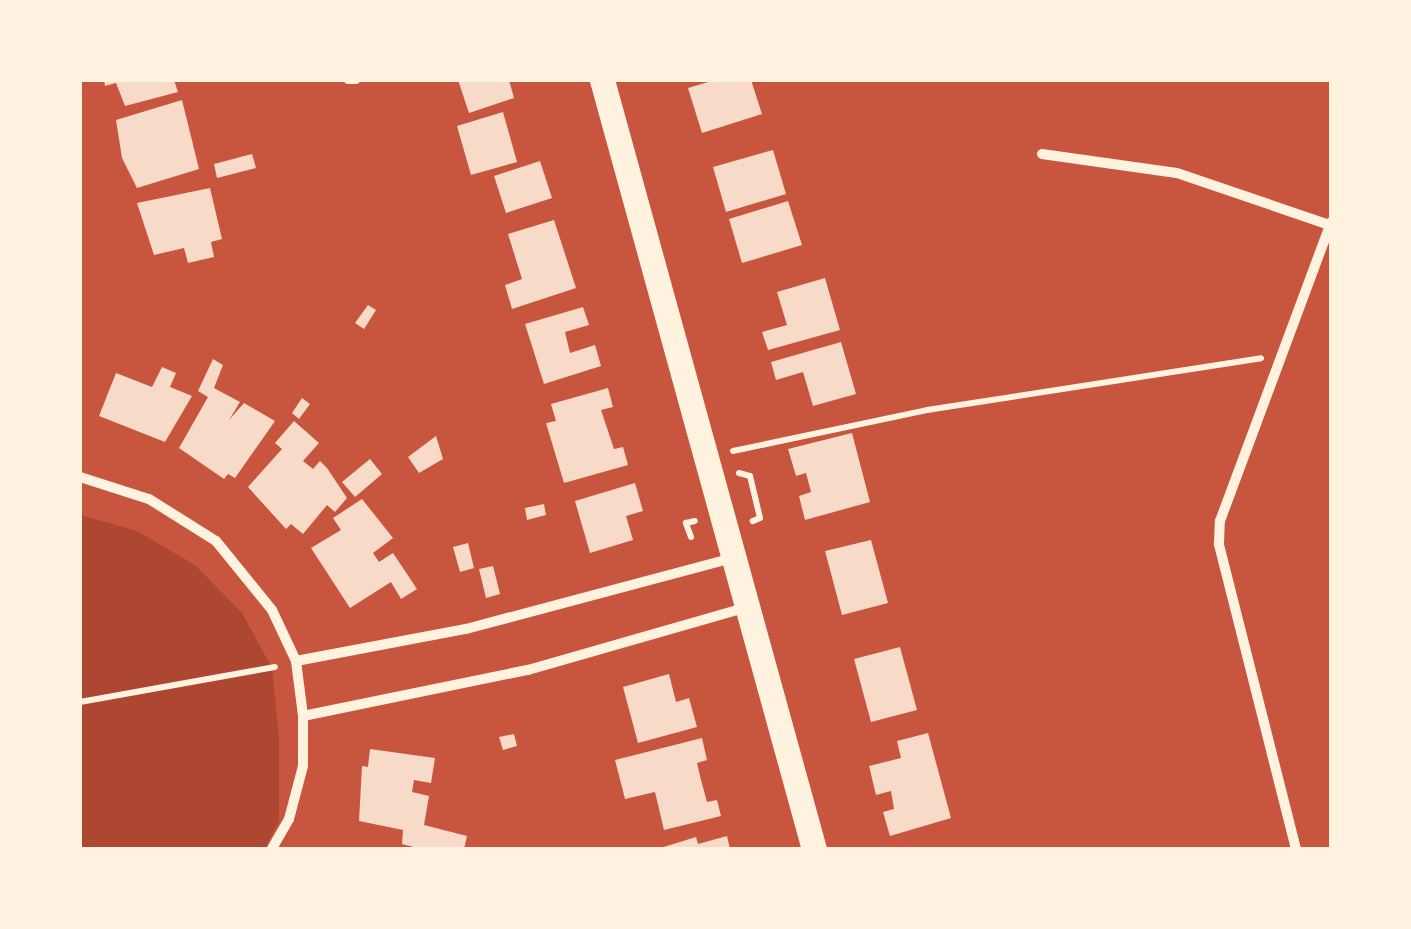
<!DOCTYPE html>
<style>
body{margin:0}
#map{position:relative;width:1411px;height:929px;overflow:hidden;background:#c8553d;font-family:Commissioner,sans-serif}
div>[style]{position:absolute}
.green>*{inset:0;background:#ae4732}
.building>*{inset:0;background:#f7dbc8}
.path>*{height:6px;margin:-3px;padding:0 3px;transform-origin:3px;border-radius:3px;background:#fff3e0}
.service>*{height:8px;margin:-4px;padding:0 4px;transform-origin:4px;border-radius:4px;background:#fff3e0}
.minor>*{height:10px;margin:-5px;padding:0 5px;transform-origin:5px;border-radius:5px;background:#fff3e0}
.primary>*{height:25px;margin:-12.5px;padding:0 12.5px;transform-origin:12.5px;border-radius:12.5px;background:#fff3e0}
span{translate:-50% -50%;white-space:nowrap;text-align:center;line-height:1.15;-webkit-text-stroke:8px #fff3e0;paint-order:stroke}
.frame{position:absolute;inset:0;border:82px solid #fff3e0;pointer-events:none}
</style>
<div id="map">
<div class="green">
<i style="clip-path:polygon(80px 515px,137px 531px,195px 565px,242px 613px,272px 668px,279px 738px,279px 821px,265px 849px,80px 849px)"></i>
</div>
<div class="building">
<i style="clip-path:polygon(104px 80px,174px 80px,178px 92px,125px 106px,116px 83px,105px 86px)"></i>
<i style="clip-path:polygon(458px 80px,509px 80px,514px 98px,469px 113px)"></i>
<i style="clip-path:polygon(715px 80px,751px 80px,762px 114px,702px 133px,688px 88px)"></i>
<i style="clip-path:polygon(182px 100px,199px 169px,137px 188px,122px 158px,116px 120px)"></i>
<i style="clip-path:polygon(503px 112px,517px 162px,471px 175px,457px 126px)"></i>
<i style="clip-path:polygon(773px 150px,786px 194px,726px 212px,713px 167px)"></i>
<i style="clip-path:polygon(252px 154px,256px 168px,217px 178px,214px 164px)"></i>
<i style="clip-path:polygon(540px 161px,552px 198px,506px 213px,494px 176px)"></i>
<i style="clip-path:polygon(210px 188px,222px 239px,211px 242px,214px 257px,188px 263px,184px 248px,154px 255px,137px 203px)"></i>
<i style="clip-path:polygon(788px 201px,802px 245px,742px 263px,729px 219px)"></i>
<i style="clip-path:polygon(554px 220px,576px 288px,512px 309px,505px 285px,522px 279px,508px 234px)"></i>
<i style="clip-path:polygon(825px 278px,840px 330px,768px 350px,762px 332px,787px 325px,777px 292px)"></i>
<i style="clip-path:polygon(368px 305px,376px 310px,364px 329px,355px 323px)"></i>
<i style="clip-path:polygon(583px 307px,589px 325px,565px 332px,570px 353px,595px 345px,601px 366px,544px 384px,525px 324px)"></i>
<i style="clip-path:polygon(841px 342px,856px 394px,813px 406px,803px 372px,776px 380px,771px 362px)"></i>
<i style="clip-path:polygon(213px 359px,223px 365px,214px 388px,240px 402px,229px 420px,244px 403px,275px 421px,235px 478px,228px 474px,224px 479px,179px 448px,208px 397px,198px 391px)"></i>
<i style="clip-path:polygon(162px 367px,176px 373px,170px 387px,192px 396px,165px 442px,99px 416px,116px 373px,152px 387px)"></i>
<i style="clip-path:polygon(608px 388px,613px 407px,601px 410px,614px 449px,623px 447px,628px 465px,564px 483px,546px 423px,556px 421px,551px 404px)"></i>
<i style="clip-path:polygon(302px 398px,310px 404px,299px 419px,292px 413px)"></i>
<i style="clip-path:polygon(294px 421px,319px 443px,303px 461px,313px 469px,320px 461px,327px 468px,347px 498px,335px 512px,327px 505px,303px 534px,291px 524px,286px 529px,248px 487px,282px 449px,275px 443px)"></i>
<i style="clip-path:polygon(852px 433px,870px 502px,805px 520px,799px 496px,811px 492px,806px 473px,796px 476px,788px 449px)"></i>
<i style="clip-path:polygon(436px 436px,443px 459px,419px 473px,408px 457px)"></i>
<i style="clip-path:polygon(370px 459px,382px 474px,355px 497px,342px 482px)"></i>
<i style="clip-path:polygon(635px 483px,643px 511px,626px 516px,633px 540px,590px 553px,575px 501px)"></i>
<i style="clip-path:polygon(362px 499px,393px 538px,373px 553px,379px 562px,393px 553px,417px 589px,401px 599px,391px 582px,350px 608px,311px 548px,341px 530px,333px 518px)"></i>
<i style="clip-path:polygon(544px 504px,546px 515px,527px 520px,525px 508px)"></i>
<i style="clip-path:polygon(871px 540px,888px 603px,842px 615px,825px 551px)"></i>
<i style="clip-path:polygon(468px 543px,474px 568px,460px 572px,453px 547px)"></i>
<i style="clip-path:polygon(493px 566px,500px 594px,486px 598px,479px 569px)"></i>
<i style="clip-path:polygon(900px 647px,917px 710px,871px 722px,854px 659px)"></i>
<i style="clip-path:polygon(669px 674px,676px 702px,689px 698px,697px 727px,638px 743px,623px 687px)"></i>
<i style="clip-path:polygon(928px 733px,951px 818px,890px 836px,883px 812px,894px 809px,891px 791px,876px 795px,869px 766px,901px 758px,897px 741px)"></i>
<i style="clip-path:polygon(514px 734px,517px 746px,503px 750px,499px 737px)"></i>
<i style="clip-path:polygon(702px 738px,707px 760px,697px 763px,701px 780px,707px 802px,717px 800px,721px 816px,664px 830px,655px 792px,625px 799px,615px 760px)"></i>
<i style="clip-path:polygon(370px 749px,435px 758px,431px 783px,414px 780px,412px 792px,429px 796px,424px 825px,467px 836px,464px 849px,421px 849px,402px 844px,403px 830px,359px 821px,362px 766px,368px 767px)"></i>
<i style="clip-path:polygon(727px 836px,730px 849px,657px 849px,696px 837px,698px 844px)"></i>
</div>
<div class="path">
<i style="left:733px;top:451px;width:198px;rotate:-11.9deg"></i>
<i style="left:927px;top:410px;width:338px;rotate:-8.8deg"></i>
<i style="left:739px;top:473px;width:11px;rotate:15deg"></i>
<i style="left:750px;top:476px;width:43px;rotate:76.6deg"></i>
<i style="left:760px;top:518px;width:8px;rotate:157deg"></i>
<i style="left:691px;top:537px;width:15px;rotate:-110deg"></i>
<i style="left:686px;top:523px;width:9px;rotate:-13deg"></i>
<i style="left:80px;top:702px;width:198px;rotate:-10.2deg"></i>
</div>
<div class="service">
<i style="left:348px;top:80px;width:8px"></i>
</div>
<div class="minor">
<i style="left:1042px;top:154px;width:136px;rotate:8deg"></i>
<i style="left:1177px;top:173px;width:158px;rotate:18.8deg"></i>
<i style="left:80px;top:477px;width:72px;rotate:17.7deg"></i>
<i style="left:149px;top:499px;width:79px;rotate:32.1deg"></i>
<i style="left:216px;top:541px;width:89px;rotate:50.9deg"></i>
<i style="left:272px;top:610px;width:56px;rotate:64.8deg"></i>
<i style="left:296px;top:661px;width:55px;rotate:82.7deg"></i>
<i style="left:303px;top:716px;width:50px;rotate:90deg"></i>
<i style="left:303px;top:766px;width:55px;rotate:104.8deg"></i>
<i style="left:289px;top:819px;width:34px;rotate:120deg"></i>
<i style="left:296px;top:661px;width:173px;rotate:-10.7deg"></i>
<i style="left:466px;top:629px;width:276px;rotate:-14.9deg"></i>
<i style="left:303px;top:716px;width:230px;rotate:-11.6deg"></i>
<i style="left:528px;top:670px;width:225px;rotate:-16deg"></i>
<i style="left:1296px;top:849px;width:315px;rotate:-104.2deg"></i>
<i style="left:1219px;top:544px;width:23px;rotate:-88deg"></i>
<i style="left:1220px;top:521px;width:319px;rotate:-69.6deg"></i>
</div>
<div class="primary">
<i style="left:602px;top:80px;width:798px;rotate:74.59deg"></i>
</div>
<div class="frame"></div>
</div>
